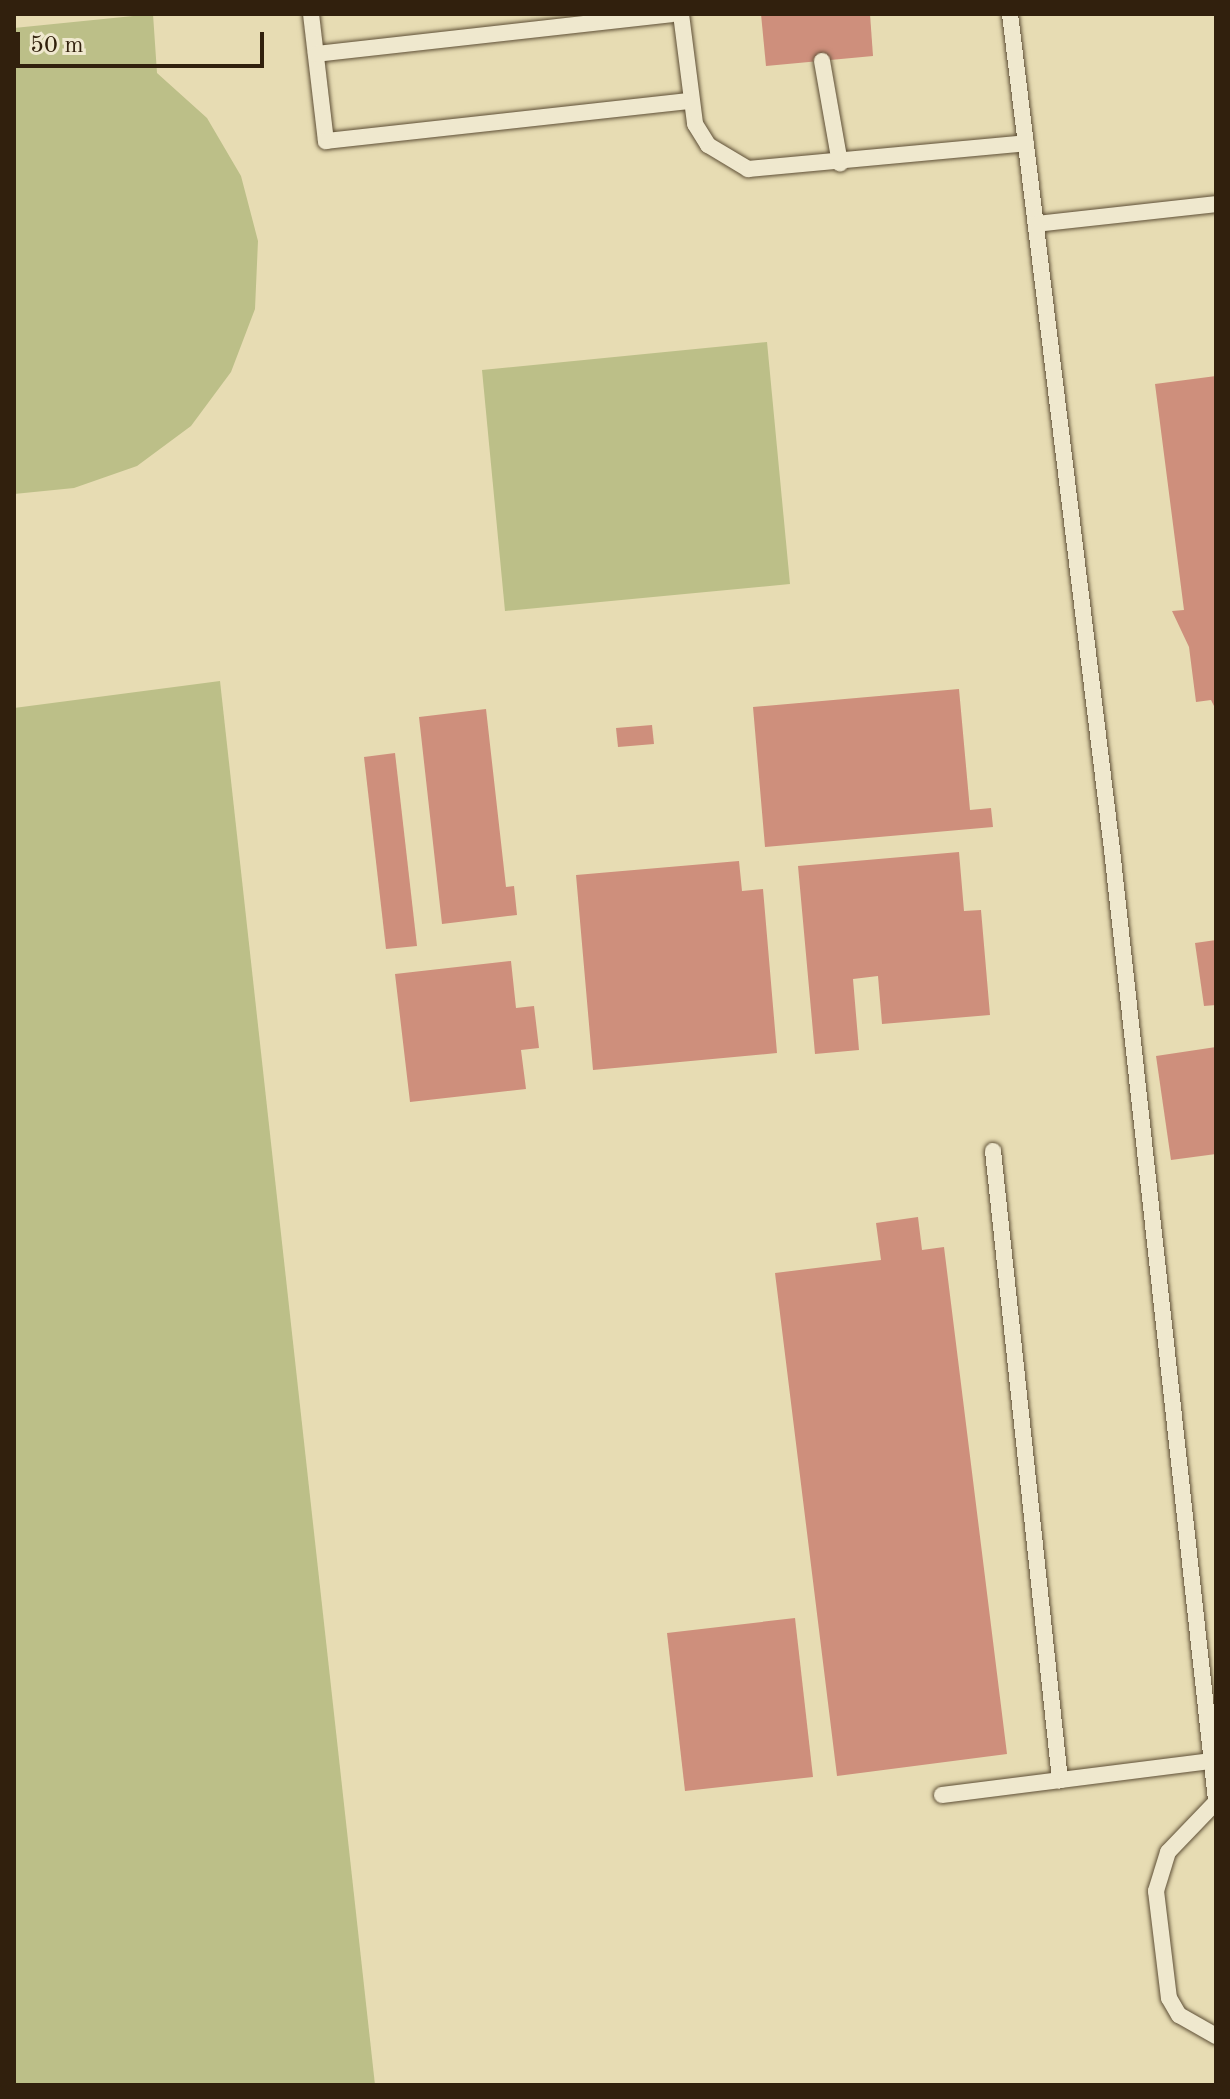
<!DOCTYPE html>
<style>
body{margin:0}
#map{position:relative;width:1230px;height:2099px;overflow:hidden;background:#e7dcb3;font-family:"Old Standard TT",serif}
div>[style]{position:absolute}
.green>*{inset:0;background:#bcbf88}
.building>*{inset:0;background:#ce8f7c}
.roads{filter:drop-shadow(0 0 2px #5e4f36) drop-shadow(0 0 2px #5e4f36)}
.lane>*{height:16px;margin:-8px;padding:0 8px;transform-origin:8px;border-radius:8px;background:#efe8ce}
span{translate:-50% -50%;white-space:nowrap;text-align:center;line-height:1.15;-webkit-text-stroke:8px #efe8ce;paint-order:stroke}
.frame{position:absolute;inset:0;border:16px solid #31200d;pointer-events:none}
.scale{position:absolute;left:16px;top:32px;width:248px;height:36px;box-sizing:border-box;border:4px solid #31200d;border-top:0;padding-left:10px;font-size:24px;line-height:28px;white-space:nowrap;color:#31200d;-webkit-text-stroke:6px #efe8ce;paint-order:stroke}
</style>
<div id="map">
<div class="green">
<i style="clip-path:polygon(153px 14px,157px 73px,207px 118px,241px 176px,258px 241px,255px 309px,231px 372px,191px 426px,137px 466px,74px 488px,14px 494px,14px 28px)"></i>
<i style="clip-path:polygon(767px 342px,790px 584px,505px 611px,482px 370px)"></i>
<i style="clip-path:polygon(220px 681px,375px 2085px,14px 2085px,14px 708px)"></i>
</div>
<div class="building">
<i style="clip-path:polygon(761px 14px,870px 14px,873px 56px,766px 66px)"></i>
<i style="clip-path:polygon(1216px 376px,1216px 710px,1211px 700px,1196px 702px,1189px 647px,1172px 611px,1184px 610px,1155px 384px)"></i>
<i style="clip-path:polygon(959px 689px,970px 810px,991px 808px,993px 827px,765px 847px,753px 707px)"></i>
<i style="clip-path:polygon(486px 709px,506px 887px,514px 886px,517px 915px,442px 924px,419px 717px)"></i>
<i style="clip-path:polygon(652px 725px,654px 744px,618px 747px,616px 728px)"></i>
<i style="clip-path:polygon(395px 753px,417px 946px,386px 949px,364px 757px)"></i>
<i style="clip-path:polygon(959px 852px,964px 911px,981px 910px,990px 1015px,882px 1024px,878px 976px,853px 979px,859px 1050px,815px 1054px,798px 866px)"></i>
<i style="clip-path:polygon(739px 861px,742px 891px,763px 889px,777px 1053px,593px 1070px,576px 875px)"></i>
<i style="clip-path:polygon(1216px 940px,1216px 1005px,1204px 1006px,1195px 943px)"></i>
<i style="clip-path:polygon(511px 961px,516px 1008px,534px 1006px,539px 1048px,521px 1050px,526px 1089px,410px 1102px,395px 974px)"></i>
<i style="clip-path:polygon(1216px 1047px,1216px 1154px,1171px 1160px,1156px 1056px)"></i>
<i style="clip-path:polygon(918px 1217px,922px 1250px,944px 1247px,1007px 1754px,837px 1776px,775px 1273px,881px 1260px,876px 1223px)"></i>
<i style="clip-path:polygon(795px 1618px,813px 1777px,685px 1791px,667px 1633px)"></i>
</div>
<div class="roads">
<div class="lane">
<i style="left:311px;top:14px;width:128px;rotate:83.3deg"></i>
<i style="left:326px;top:141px;width:366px;rotate:-6.3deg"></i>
<i style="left:681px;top:14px;width:111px;rotate:82.7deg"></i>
<i style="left:695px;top:124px;width:25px;rotate:58deg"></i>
<i style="left:708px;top:145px;width:47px;rotate:31deg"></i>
<i style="left:748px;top:169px;width:279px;rotate:-5.3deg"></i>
<i style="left:1010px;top:14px;width:833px;rotate:83.04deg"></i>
<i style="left:1111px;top:841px;width:964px;rotate:83.75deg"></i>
<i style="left:316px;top:54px;width:358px;rotate:-6.4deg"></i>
<i style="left:822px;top:61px;width:104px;rotate:80deg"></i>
<i style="left:1036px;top:224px;width:181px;rotate:-6.3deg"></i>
<i style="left:993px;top:1151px;width:633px;rotate:83.92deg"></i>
<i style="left:942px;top:1795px;width:272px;rotate:-7.2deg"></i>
<i style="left:1216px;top:1802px;width:69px;rotate:133.8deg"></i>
<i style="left:1168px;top:1852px;width:41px;rotate:107.1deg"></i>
<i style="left:1156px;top:1891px;width:108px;rotate:83.1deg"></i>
<i style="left:1169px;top:1998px;width:20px;rotate:60deg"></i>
<i style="left:1179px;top:2015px;width:43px;rotate:29.6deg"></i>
</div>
</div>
<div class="frame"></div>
<div class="scale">50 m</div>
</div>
